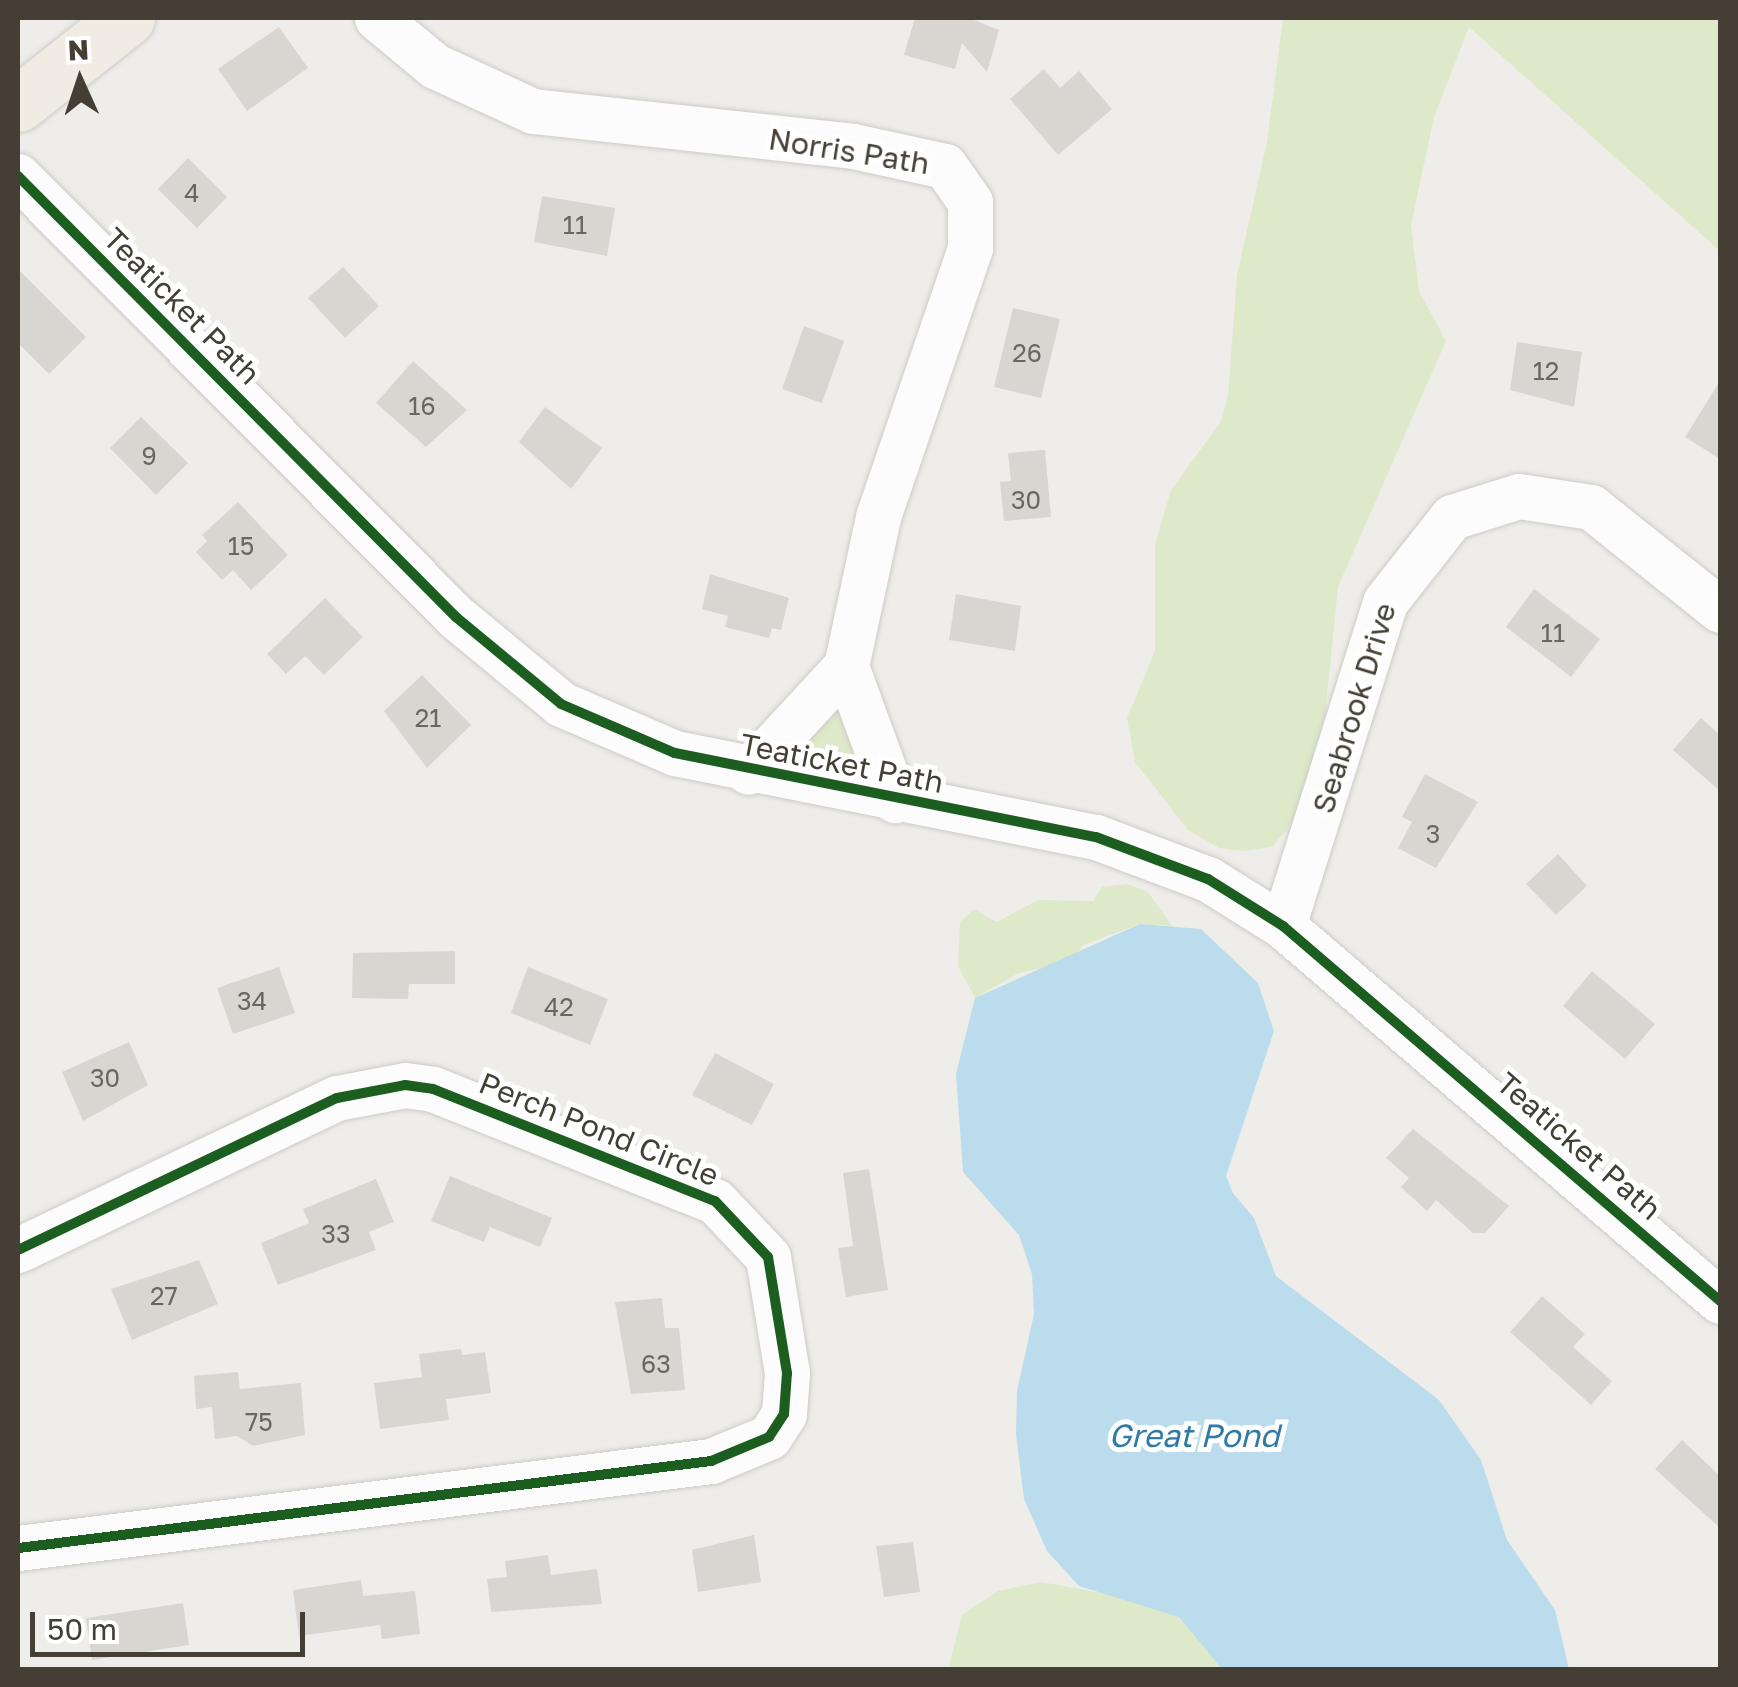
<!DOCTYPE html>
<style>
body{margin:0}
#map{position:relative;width:1738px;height:1687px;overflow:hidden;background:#efede9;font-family:"Golos Text",sans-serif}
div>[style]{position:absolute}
.green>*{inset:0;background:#dee9c9}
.water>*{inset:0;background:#badcec}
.building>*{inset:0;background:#d9d6d1}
.roads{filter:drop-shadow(0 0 2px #cdcbc7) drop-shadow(0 0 2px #cdcbc7)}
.minor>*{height:45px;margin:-22.5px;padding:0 22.5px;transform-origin:22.5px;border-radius:22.5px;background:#fdfcfc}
.major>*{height:55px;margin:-27.5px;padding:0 27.5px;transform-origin:27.5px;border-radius:27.5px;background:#f0ebe3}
.cycleway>*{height:10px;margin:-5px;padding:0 5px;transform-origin:5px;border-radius:5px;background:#1b5e20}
span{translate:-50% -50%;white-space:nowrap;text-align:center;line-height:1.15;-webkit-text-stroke:10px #fff;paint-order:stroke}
.number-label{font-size:25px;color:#6b655d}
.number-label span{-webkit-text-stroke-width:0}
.street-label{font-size:30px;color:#453e35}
.water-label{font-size:32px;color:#2f7ba6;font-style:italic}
.frame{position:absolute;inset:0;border:20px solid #453e35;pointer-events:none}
.north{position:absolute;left:30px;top:30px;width:100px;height:100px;-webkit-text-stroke:8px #fff;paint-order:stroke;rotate:357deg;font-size:28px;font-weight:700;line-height:40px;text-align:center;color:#453e35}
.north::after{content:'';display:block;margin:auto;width:35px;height:45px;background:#453e35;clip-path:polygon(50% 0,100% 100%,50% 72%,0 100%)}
.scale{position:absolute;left:30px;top:1612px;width:275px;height:45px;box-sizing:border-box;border:5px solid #453e35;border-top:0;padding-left:12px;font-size:30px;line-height:35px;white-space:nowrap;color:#453e35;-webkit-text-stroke:8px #fff;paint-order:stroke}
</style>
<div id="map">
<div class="green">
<i style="clip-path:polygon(1283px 18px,1720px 18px,1720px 251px,1469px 27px,1434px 117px,1411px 225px,1419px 291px,1446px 341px,1338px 587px,1325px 715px,1296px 819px,1272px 847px,1244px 851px,1219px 848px,1188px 830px,1135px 762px,1127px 718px,1155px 651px,1155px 544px,1171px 490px,1220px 423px,1228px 396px,1237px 275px,1267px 142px)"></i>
<i style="clip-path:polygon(839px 690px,867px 770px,794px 757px,797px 739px)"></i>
<i style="clip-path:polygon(1127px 884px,1148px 892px,1172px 926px,1140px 924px,1083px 945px,1073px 960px,1017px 974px,975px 998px,958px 966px,960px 922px,974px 909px,997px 922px,1038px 900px,1093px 901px,1102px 887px)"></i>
<i style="clip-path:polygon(1041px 1582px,1125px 1597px,1179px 1617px,1222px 1669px,948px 1670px,962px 1615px,998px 1591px)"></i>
</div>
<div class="water">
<i style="clip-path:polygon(1140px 924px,1201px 929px,1258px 983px,1274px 1031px,1226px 1176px,1233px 1193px,1254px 1218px,1276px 1276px,1439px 1400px,1481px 1460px,1507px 1540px,1555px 1610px,1569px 1669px,1222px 1669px,1179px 1617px,1079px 1586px,1047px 1551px,1024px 1499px,1016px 1434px,1017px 1391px,1034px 1314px,1032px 1274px,1019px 1235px,963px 1172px,956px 1074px,975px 998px)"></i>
</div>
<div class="building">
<i style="clip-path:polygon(915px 18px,969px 18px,999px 30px,987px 72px,962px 43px,955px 69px,904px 55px)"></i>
<i style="clip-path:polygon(279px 27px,308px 68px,247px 111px,218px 69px)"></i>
<i style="clip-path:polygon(1044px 69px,1060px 88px,1079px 71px,1112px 109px,1058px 155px,1010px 99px)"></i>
<i style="clip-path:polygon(188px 158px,227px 197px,197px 228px,158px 189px)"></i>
<i style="clip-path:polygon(542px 196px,615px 208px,607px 256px,534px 242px)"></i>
<i style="clip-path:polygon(343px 267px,379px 306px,345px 338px,308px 298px)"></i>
<i style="clip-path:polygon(18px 269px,86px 337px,49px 374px,18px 343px)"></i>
<i style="clip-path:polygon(1013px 308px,1060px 319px,1041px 398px,994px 387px)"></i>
<i style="clip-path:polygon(804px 326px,844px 341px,822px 403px,782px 389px)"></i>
<i style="clip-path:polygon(1517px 342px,1582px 352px,1574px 407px,1510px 390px)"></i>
<i style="clip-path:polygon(413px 361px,467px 410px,426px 447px,376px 403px)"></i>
<i style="clip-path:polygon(1720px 381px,1720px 459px,1685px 437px)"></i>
<i style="clip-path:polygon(545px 407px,602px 448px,571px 489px,519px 442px)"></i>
<i style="clip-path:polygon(141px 417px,188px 463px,156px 495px,110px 448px)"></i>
<i style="clip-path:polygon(1045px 450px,1051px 517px,1004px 521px,1000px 482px,1011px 481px,1008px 453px)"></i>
<i style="clip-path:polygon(238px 502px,288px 555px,251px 590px,233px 570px,222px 580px,196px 552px,207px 541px,202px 535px)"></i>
<i style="clip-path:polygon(710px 574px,789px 598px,781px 630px,772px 628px,769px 638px,725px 627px,728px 616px,702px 609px)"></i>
<i style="clip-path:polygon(1534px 589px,1600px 639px,1571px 677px,1506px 627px)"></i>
<i style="clip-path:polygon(956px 594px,1021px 606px,1015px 651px,949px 640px)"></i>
<i style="clip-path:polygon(325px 598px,363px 637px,324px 675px,305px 656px,286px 674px,267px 654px)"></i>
<i style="clip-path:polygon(422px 675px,471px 725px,427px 768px,384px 711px)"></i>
<i style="clip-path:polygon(1701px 718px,1720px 735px,1720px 791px,1673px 750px)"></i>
<i style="clip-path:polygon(1425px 774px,1478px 802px,1436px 868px,1398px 848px,1412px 822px,1402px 817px)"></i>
<i style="clip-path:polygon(1558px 854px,1587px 886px,1556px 915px,1526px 884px)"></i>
<i style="clip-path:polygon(455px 951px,455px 984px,409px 984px,408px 999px,352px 998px,353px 953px)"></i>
<i style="clip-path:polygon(279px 967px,295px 1013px,233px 1034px,217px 988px)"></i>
<i style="clip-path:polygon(528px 967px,608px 999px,590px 1045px,511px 1013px)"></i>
<i style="clip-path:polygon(1592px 971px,1655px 1024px,1625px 1059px,1563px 1006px)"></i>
<i style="clip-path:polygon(129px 1042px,148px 1085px,83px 1121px,62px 1072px)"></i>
<i style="clip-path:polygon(715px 1053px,774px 1084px,752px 1125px,692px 1095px)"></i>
<i style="clip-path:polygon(1413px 1129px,1509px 1206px,1485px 1233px,1473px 1233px,1436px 1200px,1427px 1211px,1401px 1187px,1409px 1178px,1386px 1158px)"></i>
<i style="clip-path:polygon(869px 1169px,888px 1290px,846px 1297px,838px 1248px,853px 1246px,843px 1173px)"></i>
<i style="clip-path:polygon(450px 1176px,552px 1218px,540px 1247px,490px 1227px,484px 1242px,431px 1221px)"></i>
<i style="clip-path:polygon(376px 1179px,394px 1222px,369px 1232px,376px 1250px,278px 1285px,261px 1243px,309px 1223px,303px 1209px)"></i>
<i style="clip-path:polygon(199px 1260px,218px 1304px,132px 1340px,111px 1289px)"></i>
<i style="clip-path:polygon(1542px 1296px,1585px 1334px,1573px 1347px,1612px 1381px,1591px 1405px,1510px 1332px)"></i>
<i style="clip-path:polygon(662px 1298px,665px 1328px,679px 1328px,685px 1390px,631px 1394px,615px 1302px)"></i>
<i style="clip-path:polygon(461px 1349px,462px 1355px,485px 1352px,491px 1393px,446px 1399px,449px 1420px,380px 1429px,374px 1383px,422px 1377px,419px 1354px)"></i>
<i style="clip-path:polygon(238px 1372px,240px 1389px,301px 1383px,305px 1435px,253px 1446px,237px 1436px,215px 1439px,212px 1407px,196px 1409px,194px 1376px)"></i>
<i style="clip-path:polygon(1682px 1440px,1720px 1476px,1720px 1528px,1655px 1469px)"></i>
<i style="clip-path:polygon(754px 1535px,761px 1582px,698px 1592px,692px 1550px)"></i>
<i style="clip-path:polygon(913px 1542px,920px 1592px,884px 1597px,876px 1546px)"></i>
<i style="clip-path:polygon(548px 1555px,551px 1575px,597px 1569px,602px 1604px,491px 1612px,487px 1579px,507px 1577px,505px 1561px)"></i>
<i style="clip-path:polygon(361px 1580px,363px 1596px,415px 1591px,420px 1634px,382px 1639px,380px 1625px,299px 1636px,293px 1590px)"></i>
<i style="clip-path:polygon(183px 1603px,189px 1645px,92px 1660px,86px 1618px)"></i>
</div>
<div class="roads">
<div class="minor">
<i style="left:377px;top:18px;width:75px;rotate:39.6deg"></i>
<i style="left:435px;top:66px;width:108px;rotate:24.7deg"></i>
<i style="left:533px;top:111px;width:322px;rotate:6.2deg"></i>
<i style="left:853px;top:146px;width:94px;rotate:12.3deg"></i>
<i style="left:945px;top:166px;width:44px;rotate:55.2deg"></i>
<i style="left:970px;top:202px;width:46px;rotate:90deg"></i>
<i style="left:970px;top:248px;width:284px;rotate:108.9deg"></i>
<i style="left:878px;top:517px;width:152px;rotate:102.1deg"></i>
<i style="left:846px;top:666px;width:144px;rotate:132.8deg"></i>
<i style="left:18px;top:176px;width:622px;rotate:45.2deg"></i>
<i style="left:456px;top:617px;width:136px;rotate:39.6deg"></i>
<i style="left:561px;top:704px;width:124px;rotate:23.3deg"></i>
<i style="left:675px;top:753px;width:429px;rotate:11.3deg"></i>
<i style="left:1096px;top:837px;width:120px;rotate:20.6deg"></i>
<i style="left:1208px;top:879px;width:89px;rotate:32.1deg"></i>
<i style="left:1283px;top:926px;width:576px;rotate:40.63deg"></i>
<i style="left:846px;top:666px;width:143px;rotate:69.9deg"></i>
<i style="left:1283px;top:926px;width:340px;rotate:-72.5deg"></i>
<i style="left:1385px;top:602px;width:108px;rotate:-51.8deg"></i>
<i style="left:1452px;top:517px;width:70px;rotate:-17.4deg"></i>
<i style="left:1519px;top:496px;width:73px;rotate:8.7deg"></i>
<i style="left:1591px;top:507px;width:165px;rotate:38.6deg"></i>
<i style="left:18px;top:1250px;width:353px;rotate:-25.5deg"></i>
<i style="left:337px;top:1098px;width:69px;rotate:-10.8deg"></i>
<i style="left:405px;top:1085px;width:28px;rotate:8deg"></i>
<i style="left:433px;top:1089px;width:303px;rotate:21.7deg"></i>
<i style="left:715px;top:1201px;width:77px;rotate:46.6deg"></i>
<i style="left:768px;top:1257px;width:118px;rotate:80.7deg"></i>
<i style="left:787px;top:1373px;width:41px;rotate:94.2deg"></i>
<i style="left:784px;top:1414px;width:27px;rotate:123deg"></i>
<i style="left:769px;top:1437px;width:63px;rotate:157.5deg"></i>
<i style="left:711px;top:1461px;width:698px;rotate:172.84deg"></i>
</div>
<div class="major">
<i style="left:18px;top:104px;width:139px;rotate:-38.3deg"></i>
</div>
</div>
<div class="cycleway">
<i style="left:18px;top:176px;width:622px;rotate:45.2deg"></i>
<i style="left:456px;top:617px;width:136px;rotate:39.6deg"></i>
<i style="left:561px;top:704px;width:124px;rotate:23.3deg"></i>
<i style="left:675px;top:753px;width:429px;rotate:11.3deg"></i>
<i style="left:1096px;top:837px;width:120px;rotate:20.6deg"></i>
<i style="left:1208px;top:879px;width:89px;rotate:32.1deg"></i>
<i style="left:1283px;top:926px;width:576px;rotate:40.63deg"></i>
<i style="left:18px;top:1250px;width:353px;rotate:-25.5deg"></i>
<i style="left:337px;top:1098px;width:69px;rotate:-10.8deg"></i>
<i style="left:405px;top:1085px;width:28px;rotate:8deg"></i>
<i style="left:433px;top:1089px;width:303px;rotate:21.7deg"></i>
<i style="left:715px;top:1201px;width:77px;rotate:46.6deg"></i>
<i style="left:768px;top:1257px;width:118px;rotate:80.7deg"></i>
<i style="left:787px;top:1373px;width:41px;rotate:94.2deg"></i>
<i style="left:784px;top:1414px;width:27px;rotate:123deg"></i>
<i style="left:769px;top:1437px;width:63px;rotate:157.5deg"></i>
<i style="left:711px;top:1461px;width:698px;rotate:172.84deg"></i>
</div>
<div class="number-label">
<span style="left:192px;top:193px">4</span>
<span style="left:575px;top:225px">11</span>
<span style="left:1027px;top:353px">26</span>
<span style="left:1546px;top:371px">12</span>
<span style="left:422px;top:406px">16</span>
<span style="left:149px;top:456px">9</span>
<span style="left:1026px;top:500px">30</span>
<span style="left:241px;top:546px">15</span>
<span style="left:1553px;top:633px">11</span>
<span style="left:428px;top:718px">21</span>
<span style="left:1433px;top:834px">3</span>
<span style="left:252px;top:1001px">34</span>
<span style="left:559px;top:1007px">42</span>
<span style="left:105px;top:1078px">30</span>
<span style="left:336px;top:1234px">33</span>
<span style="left:164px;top:1296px">27</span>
<span style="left:656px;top:1364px">63</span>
<span style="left:259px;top:1422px">75</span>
</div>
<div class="street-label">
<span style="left:849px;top:151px;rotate:9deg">Norris Path</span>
<span style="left:182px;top:306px;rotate:45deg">Teaticket Path</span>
<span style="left:1354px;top:708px;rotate:-73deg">Seabrook Drive</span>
<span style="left:842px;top:763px;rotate:11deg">Teaticket Path</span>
<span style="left:599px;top:1129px;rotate:22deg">Perch Pond Circle</span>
<span style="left:1579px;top:1146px;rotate:41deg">Teaticket Path</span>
</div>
<div class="water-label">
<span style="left:1194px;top:1435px">Great Pond</span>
</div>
<div class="frame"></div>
<div class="north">N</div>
<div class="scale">50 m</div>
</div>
